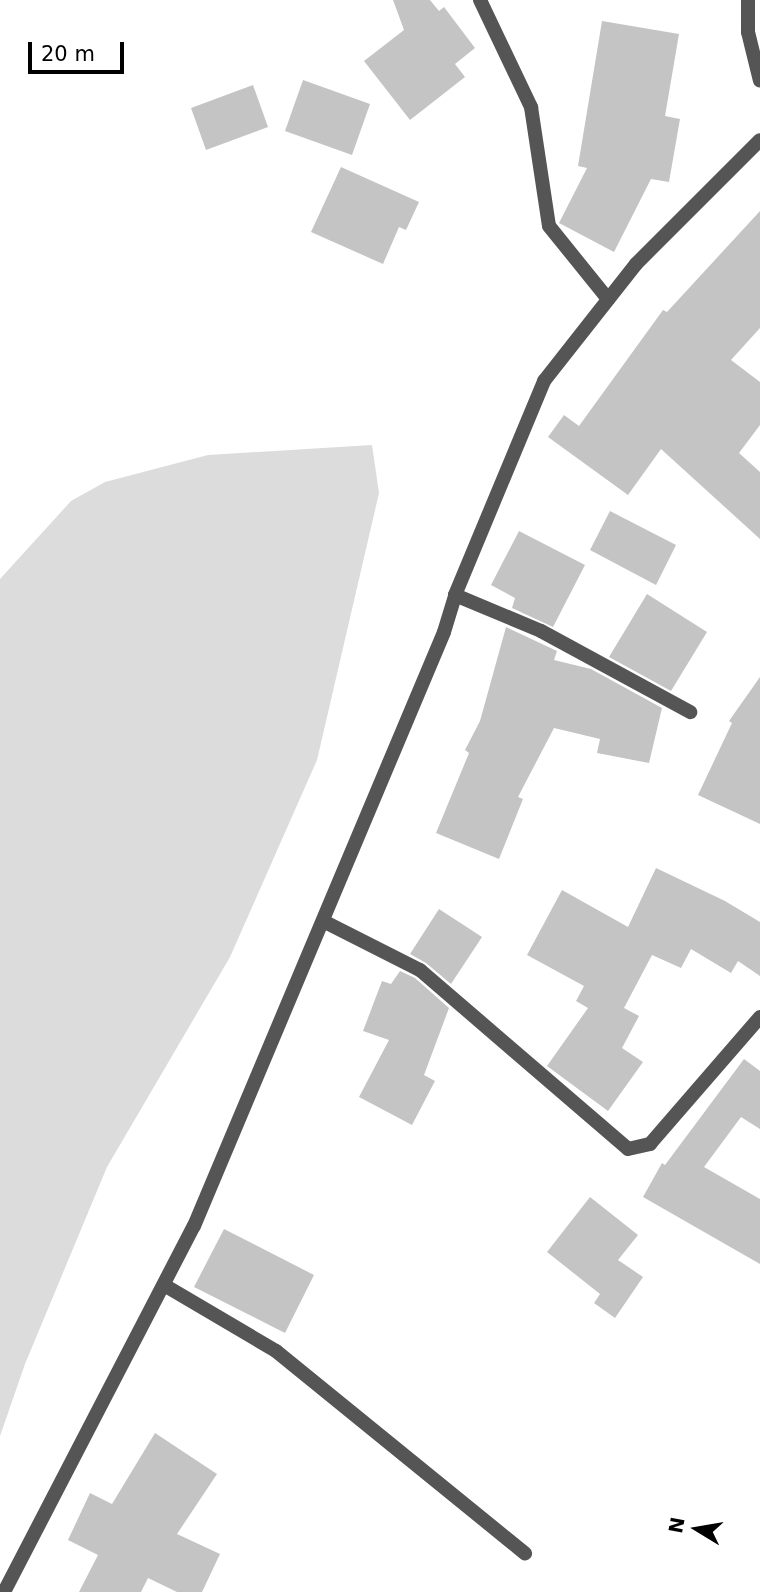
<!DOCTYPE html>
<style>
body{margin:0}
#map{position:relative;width:760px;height:1592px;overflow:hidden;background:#fff;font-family:"DejaVu Sans",sans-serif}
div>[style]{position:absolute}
.green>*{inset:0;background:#dcdcdc}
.building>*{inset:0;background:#c4c4c4}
.street>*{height:14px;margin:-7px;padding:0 7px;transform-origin:7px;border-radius:7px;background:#555}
span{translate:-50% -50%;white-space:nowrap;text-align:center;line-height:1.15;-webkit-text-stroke:5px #fff;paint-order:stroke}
.north{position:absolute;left:662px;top:1494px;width:70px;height:70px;-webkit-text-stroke:5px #fff;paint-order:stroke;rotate:281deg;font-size:19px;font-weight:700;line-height:28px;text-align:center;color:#000}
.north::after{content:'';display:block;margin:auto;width:24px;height:32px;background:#000;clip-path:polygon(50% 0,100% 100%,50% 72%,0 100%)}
.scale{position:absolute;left:28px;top:42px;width:96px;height:32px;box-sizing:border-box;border:4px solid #000;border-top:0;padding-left:9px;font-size:21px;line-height:24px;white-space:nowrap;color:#000;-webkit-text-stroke:5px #fff;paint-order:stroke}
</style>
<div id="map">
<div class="green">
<i style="clip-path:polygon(372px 445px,379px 493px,317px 760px,230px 957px,107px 1167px,25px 1364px,0 1436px,0 579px,71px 501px,105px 482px,208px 455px)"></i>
</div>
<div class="building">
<i style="clip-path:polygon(393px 0,430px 0,439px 11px,444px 7px,475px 48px,455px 64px,465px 77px,410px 120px,364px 61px,404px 30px)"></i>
<i style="clip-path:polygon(602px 21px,679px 34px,665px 116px,680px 119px,669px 182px,651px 179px,614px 252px,559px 223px,587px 168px,578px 166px)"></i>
<i style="clip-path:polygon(303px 80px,370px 104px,352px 155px,285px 131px)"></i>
<i style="clip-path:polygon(253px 85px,268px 127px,206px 150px,191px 108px)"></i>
<i style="clip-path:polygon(341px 167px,419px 202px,406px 230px,399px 227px,383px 264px,311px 232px)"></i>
<i style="clip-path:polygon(760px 211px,760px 328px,731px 360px,760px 382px,760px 425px,739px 453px,760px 472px,760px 539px,661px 449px,628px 495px,548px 437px,564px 415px,579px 426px,663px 310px,667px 312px)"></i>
<i style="clip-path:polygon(610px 511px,676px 545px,656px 585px,590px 550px)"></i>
<i style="clip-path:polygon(519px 531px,585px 565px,553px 627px,512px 608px,515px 598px,491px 585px)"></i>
<i style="clip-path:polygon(647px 594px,707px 632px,671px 691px,609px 657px)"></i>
<i style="clip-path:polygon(506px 627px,557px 651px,554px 660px,591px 669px,662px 708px,649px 763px,597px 753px,600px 739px,554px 728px,518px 797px,523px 799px,499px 859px,436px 833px,469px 753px,465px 750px,480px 721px)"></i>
<i style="clip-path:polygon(760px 677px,760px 824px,698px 795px,732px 723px,729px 721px)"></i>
<i style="clip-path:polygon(656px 868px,725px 901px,760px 922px,760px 976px,738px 961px,731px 973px,691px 949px,681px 968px,652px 955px,624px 1008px,639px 1016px,622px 1048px,643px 1062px,608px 1111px,547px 1066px,588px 1008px,576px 1001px,584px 986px,527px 955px,562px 890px,628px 927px)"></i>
<i style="clip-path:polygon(439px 909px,482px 937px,451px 984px,426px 963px,410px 954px)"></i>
<i style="clip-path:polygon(400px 971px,415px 978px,449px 1008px,424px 1075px,435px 1081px,412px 1125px,359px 1097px,389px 1040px,363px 1031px,382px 981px,391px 984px)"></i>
<i style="clip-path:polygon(744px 1059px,760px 1071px,760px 1129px,741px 1117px,704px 1167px,760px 1199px,760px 1264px,643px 1197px,662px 1163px,665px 1165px)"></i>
<i style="clip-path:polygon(590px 1197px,638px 1235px,618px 1260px,643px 1277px,615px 1318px,594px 1303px,600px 1294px,547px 1252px)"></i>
<i style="clip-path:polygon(224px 1229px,314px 1275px,285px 1333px,194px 1287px)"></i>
<i style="clip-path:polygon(155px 1433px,217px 1474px,177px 1534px,220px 1554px,202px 1592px,177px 1592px,148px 1578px,141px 1592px,79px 1592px,98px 1555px,68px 1540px,90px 1493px,112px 1504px)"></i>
</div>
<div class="street">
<i style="left:480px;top:0;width:119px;rotate:64.5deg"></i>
<i style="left:531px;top:107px;width:120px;rotate:81.4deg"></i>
<i style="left:549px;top:226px;width:94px;rotate:51.1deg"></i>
<i style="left:748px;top:0;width:32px;rotate:90deg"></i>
<i style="left:748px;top:32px;width:50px;rotate:76.2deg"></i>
<i style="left:455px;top:595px;width:93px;rotate:22.7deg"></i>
<i style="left:541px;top:631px;width:170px;rotate:28.5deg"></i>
<i style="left:323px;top:921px;width:109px;rotate:26.8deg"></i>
<i style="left:420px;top:970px;width:274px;rotate:40.7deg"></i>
<i style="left:628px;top:1149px;width:23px;rotate:-13deg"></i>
<i style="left:650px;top:1144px;width:168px;rotate:-49.1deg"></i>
<i style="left:164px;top:1285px;width:130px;rotate:30.5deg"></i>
<i style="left:276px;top:1351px;width:321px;rotate:39.1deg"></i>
<i style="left:4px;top:1592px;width:412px;rotate:-62.6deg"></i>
<i style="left:194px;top:1226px;width:644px;rotate:-67.17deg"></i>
<i style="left:444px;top:632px;width:39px;rotate:-73deg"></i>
<i style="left:455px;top:595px;width:232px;rotate:-67.4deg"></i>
<i style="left:544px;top:381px;width:149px;rotate:-51.8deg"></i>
<i style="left:636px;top:264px;width:175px;rotate:-45deg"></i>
</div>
<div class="north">N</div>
<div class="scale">20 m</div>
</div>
